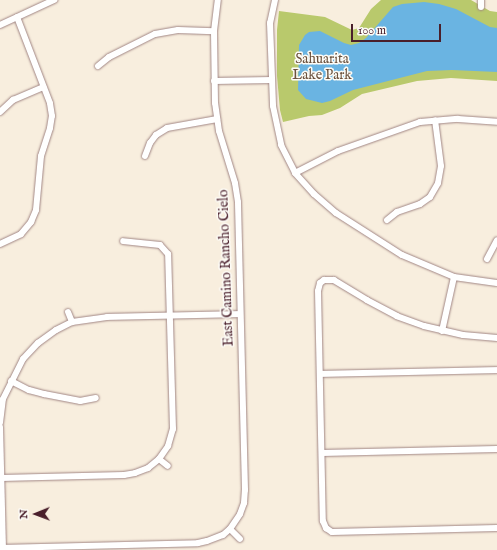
<!DOCTYPE html>
<style>
body{margin:0}
#map{position:relative;width:497px;height:550px;overflow:hidden;background:#f8eede;font-family:"IM FELL English",serif}
div>[style]{position:absolute}
.green>*{inset:0;background:#b9c96c}
.water>*{inset:0;background:#6ab4e2}
.roads{filter:drop-shadow(0 0 1px #a18684) drop-shadow(0 0 1px #a18684)}
.minor>*{height:6px;margin:-3px;padding:0 3px;transform-origin:3px;border-radius:3px;background:#fff}
span{translate:-50% -50%;white-space:nowrap;text-align:center;line-height:1.15;-webkit-text-stroke:3px #fdfcf7;paint-order:stroke}
.park-label{font-size:14px;color:#6b523e}
.street-label{font-size:14px;color:#4a1f2b}
.north{position:absolute;left:16px;top:494px;width:40px;height:40px;-webkit-text-stroke:3px #fdfcf7;paint-order:stroke;rotate:269deg;font-size:11px;font-weight:700;line-height:16px;text-align:center;color:#4a1f2b}
.north::after{content:'';display:block;margin:auto;width:14px;height:18px;background:#4a1f2b;clip-path:polygon(50% 0,100% 100%,50% 72%,0 100%)}
.scale{position:absolute;left:351px;top:24px;width:90px;height:18px;box-sizing:border-box;border:2px solid #4a1f2b;border-top:0;padding-left:5px;font-size:12px;line-height:14px;white-space:nowrap;color:#4a1f2b;-webkit-text-stroke:3px #fdfcf7;paint-order:stroke}
</style>
<div id="map">
<div class="green">
<i style="clip-path:polygon(381px 0,471px 0,490px 11px,497px 12px,497px 81px,451px 78px,417px 81px,362px 94px,340px 108px,322px 115px,309px 116px,283px 122px,280px 110px,277px 76px,277px 30px,279px 11px,325px 17px,352px 30px,359px 28px,371px 9px)"></i>
</div>
<div class="water">
<i style="clip-path:polygon(424px 2px,439px 4px,456px 9px,490px 27px,497px 28px,497px 72px,452px 70px,427px 71px,353px 90px,330px 101px,322px 103px,306px 99px,298px 90px,299px 45px,305px 35px,309px 32px,320px 31px,344px 43px,351px 45px,359px 43px,366px 38px,393px 7px,402px 4px)"></i>
</div>
<div class="roads">
<div class="minor">
<i style="left:275px;top:0;width:24px;rotate:102deg"></i>
<i style="left:270px;top:23px;width:83px;rotate:87.9deg"></i>
<i style="left:273px;top:106px;width:40px;rotate:78deg"></i>
<i style="left:281px;top:145px;width:31px;rotate:63deg"></i>
<i style="left:295px;top:173px;width:28px;rotate:48deg"></i>
<i style="left:314px;top:194px;width:29px;rotate:41deg"></i>
<i style="left:336px;top:213px;width:78px;rotate:32.5deg"></i>
<i style="left:402px;top:255px;width:56px;rotate:22.9deg"></i>
<i style="left:454px;top:277px;width:43px;rotate:7.9deg"></i>
<i style="left:481px;top:0;width:7px;rotate:90deg"></i>
<i style="left:0;top:25px;width:60px;rotate:-24.8deg"></i>
<i style="left:98px;top:66px;width:14px;rotate:-39deg"></i>
<i style="left:109px;top:57px;width:51px;rotate:-26.6deg"></i>
<i style="left:155px;top:34px;width:23px;rotate:-10deg"></i>
<i style="left:178px;top:30px;width:36px;rotate:2deg"></i>
<i style="left:214px;top:81px;width:58px;rotate:-1deg"></i>
<i style="left:0;top:112px;width:18px;rotate:-43deg"></i>
<i style="left:13px;top:100px;width:33px;rotate:-23deg"></i>
<i style="left:145px;top:156px;width:14px;rotate:-69deg"></i>
<i style="left:150px;top:143px;width:10px;rotate:-53deg"></i>
<i style="left:156px;top:135px;width:13px;rotate:-32deg"></i>
<i style="left:167px;top:128px;width:51px;rotate:-10.2deg"></i>
<i style="left:295px;top:173px;width:48px;rotate:-27.1deg"></i>
<i style="left:338px;top:151px;width:87px;rotate:-19.5deg"></i>
<i style="left:420px;top:122px;width:38px;rotate:-5deg"></i>
<i style="left:458px;top:119px;width:39px;rotate:4deg"></i>
<i style="left:387px;top:220px;width:13px;rotate:-39deg"></i>
<i style="left:397px;top:212px;width:24px;rotate:-19deg"></i>
<i style="left:420px;top:204px;width:12px;rotate:-35deg"></i>
<i style="left:430px;top:197px;width:16px;rotate:-60deg"></i>
<i style="left:438px;top:183px;width:17px;rotate:-80deg"></i>
<i style="left:441px;top:166px;width:46px;rotate:-97.4deg"></i>
<i style="left:0;top:244px;width:23px;rotate:-25deg"></i>
<i style="left:21px;top:234px;width:16px;rotate:-50deg"></i>
<i style="left:31px;top:222px;width:13px;rotate:-67deg"></i>
<i style="left:36px;top:210px;width:54px;rotate:-84.7deg"></i>
<i style="left:41px;top:156px;width:29px;rotate:-72deg"></i>
<i style="left:50px;top:128px;width:12px;rotate:-81deg"></i>
<i style="left:52px;top:116px;width:13px;rotate:-99deg"></i>
<i style="left:50px;top:103px;width:92px;rotate:-111deg"></i>
<i style="left:487px;top:259px;width:21px;rotate:-62deg"></i>
<i style="left:68px;top:312px;width:11px;rotate:68deg"></i>
<i style="left:442px;top:331px;width:55px;rotate:-77.5deg"></i>
<i style="left:497px;top:338px;width:34px;rotate:-175deg"></i>
<i style="left:463px;top:335px;width:40px;rotate:-167deg"></i>
<i style="left:424px;top:326px;width:29px;rotate:-160deg"></i>
<i style="left:397px;top:316px;width:34px;rotate:-152deg"></i>
<i style="left:367px;top:300px;width:39px;rotate:-149deg"></i>
<i style="left:334px;top:280px;width:10px;rotate:180deg"></i>
<i style="left:324px;top:280px;width:5px;rotate:143deg"></i>
<i style="left:320px;top:283px;width:8px;rotate:104deg"></i>
<i style="left:318px;top:291px;width:230px;rotate:88.8deg"></i>
<i style="left:323px;top:521px;width:8px;rotate:67deg"></i>
<i style="left:326px;top:528px;width:7px;rotate:34deg"></i>
<i style="left:332px;top:532px;width:165px;rotate:-1.4deg"></i>
<i style="left:320px;top:374px;width:177px;rotate:-1.3deg"></i>
<i style="left:11px;top:381px;width:20px;rotate:27deg"></i>
<i style="left:29px;top:390px;width:16px;rotate:15deg"></i>
<i style="left:44px;top:394px;width:37px;rotate:11deg"></i>
<i style="left:80px;top:401px;width:16px;rotate:-11deg"></i>
<i style="left:0;top:423px;width:24px;rotate:-83deg"></i>
<i style="left:3px;top:399px;width:45px;rotate:-63.4deg"></i>
<i style="left:23px;top:359px;width:22px;rotate:-47deg"></i>
<i style="left:38px;top:343px;width:22px;rotate:-36deg"></i>
<i style="left:56px;top:330px;width:18px;rotate:-27deg"></i>
<i style="left:72px;top:322px;width:35px;rotate:-8deg"></i>
<i style="left:107px;top:317px;width:133px;rotate:-1.3deg"></i>
<i style="left:0;top:427px;width:120px;rotate:88.6deg"></i>
<i style="left:322px;top:453px;width:175px;rotate:-1.3deg"></i>
<i style="left:159px;top:459px;width:11px;rotate:38deg"></i>
<i style="left:1px;top:478px;width:123px;rotate:-1.4deg"></i>
<i style="left:124px;top:475px;width:11px;rotate:-10deg"></i>
<i style="left:135px;top:473px;width:14px;rotate:-21deg"></i>
<i style="left:148px;top:468px;width:14px;rotate:-39deg"></i>
<i style="left:159px;top:459px;width:16px;rotate:-55deg"></i>
<i style="left:168px;top:446px;width:18px;rotate:-74deg"></i>
<i style="left:173px;top:429px;width:175px;rotate:-91.6deg"></i>
<i style="left:168px;top:254px;width:12px;rotate:-132deg"></i>
<i style="left:160px;top:245px;width:37px;rotate:-174deg"></i>
<i style="left:230px;top:529px;width:14px;rotate:45deg"></i>
<i style="left:0;top:548px;width:198px;rotate:-1.4deg"></i>
<i style="left:198px;top:543px;width:9px;rotate:-13deg"></i>
<i style="left:207px;top:541px;width:17px;rotate:-21deg"></i>
<i style="left:223px;top:535px;width:9px;rotate:-41deg"></i>
<i style="left:230px;top:529px;width:18px;rotate:-56deg"></i>
<i style="left:240px;top:514px;width:12px;rotate:-70deg"></i>
<i style="left:244px;top:503px;width:13px;rotate:-86deg"></i>
<i style="left:245px;top:490px;width:288px;rotate:-91.4deg"></i>
<i style="left:238px;top:202px;width:19px;rotate:-99deg"></i>
<i style="left:235px;top:183px;width:54px;rotate:-107.1deg"></i>
<i style="left:219px;top:131px;width:28px;rotate:-98deg"></i>
<i style="left:215px;top:103px;width:72px;rotate:-90.8deg"></i>
<i style="left:214px;top:31px;width:31px;rotate:-83deg"></i>
</div>
</div>
<div class="park-label">
<span style="left:322px;top:67px">Sahuarita<br>Lake Park</span>
</div>
<div class="street-label">
<span style="left:226px;top:268px;rotate:-92deg">East Camino Rancho Cielo</span>
</div>
<div class="north">N</div>
<div class="scale">100 m</div>
</div>
